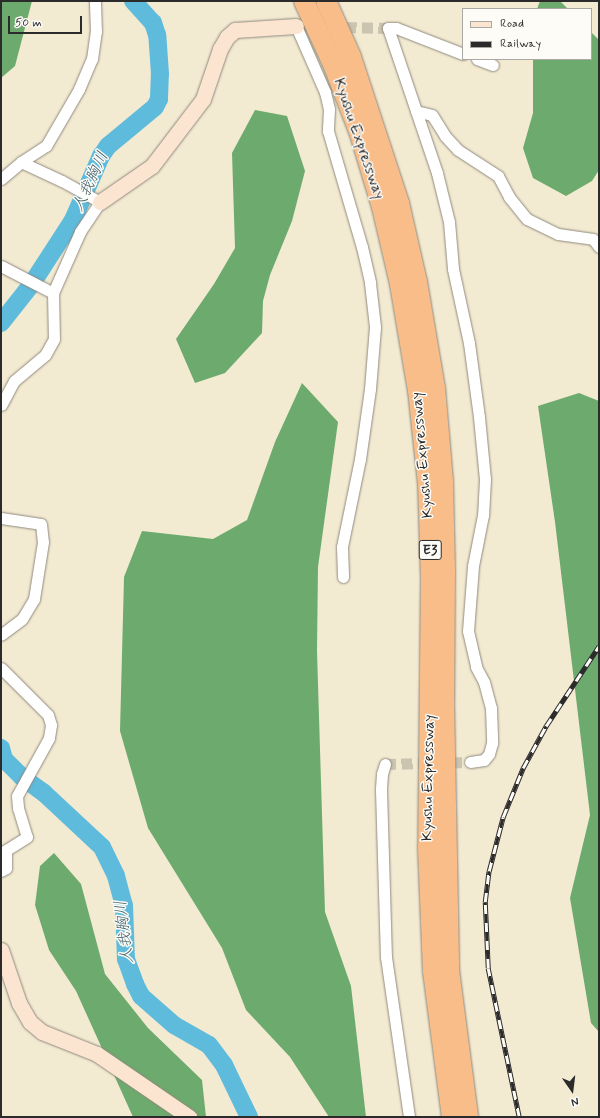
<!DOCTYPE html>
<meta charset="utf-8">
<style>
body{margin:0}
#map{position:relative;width:600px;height:1118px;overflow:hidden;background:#f3ead2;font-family:Mynerve,"Klee One",sans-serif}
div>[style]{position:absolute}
.forest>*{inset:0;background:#6cab6d}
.river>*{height:18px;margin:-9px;padding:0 9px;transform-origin:9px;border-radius:9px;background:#5ebbdc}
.street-tunnel>*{height:11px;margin-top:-5.5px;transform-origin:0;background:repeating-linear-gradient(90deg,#cbc4b1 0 11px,transparent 0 16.5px)}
.roads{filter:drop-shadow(0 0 1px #8f8a7e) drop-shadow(0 0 1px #8f8a7e)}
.street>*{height:11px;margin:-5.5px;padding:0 5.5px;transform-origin:5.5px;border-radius:5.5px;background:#fff}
.secondary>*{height:15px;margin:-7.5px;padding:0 7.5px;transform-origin:7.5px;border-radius:7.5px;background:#fce5d0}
.highway>*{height:20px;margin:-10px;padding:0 10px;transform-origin:10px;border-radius:10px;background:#f8bd89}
.rail>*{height:4.5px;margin-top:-2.25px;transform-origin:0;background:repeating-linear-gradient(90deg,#fdfcf7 0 9px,#2b2b2b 0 18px);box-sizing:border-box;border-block:1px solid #2b2b2b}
span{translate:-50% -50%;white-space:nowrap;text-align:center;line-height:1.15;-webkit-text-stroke:3px #fdfcf7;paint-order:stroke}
.shield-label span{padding:1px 3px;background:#fdfcf7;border:1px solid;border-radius:3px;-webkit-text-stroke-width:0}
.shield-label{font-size:14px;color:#2b2b2b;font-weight:700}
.street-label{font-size:15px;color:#2b2b2b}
.water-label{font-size:16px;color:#3d5d69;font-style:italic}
.frame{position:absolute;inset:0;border:2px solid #2b2b2b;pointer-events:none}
.legend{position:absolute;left:462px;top:8px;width:130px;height:52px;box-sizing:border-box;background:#fdfcf7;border:1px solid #a9a8a5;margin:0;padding:5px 7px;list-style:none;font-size:12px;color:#2b2b2b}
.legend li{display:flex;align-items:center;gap:8px;height:20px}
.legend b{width:20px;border:1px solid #a9a8a5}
.north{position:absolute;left:552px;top:1070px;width:40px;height:40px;-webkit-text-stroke:3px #fdfcf7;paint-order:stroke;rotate:166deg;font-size:11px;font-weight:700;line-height:16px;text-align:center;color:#2b2b2b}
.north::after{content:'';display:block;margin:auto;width:14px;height:18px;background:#2b2b2b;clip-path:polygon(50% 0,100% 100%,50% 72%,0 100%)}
.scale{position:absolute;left:8px;top:16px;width:74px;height:18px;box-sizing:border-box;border:2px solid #2b2b2b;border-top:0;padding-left:5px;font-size:12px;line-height:14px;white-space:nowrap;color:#2b2b2b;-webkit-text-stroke:3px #fdfcf7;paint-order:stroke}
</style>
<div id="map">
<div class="forest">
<i style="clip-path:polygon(1px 1px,32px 1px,15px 66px,1px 78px)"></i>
<i style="clip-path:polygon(540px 1px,560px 1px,568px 9px,537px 9px)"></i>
<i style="clip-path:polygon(591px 32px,599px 40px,599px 170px,592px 181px,566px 196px,533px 178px,523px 148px,533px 113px,533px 59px,591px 59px)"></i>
<i style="clip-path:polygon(255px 110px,287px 116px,305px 171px,292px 221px,270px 275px,263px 301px,262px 333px,225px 373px,195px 383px,176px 339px,214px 284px,235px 248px,232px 153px)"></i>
<i style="clip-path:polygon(302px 383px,338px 422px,318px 567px,317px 651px,325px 912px,351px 986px,366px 1117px,329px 1117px,290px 1057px,246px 1010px,222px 948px,148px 828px,120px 731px,124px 577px,142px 531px,213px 539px,247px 520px,275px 442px)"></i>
<i style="clip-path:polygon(579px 393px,599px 401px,599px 1032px,591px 1023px,570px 898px,590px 815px,555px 522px,538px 406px)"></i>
<i style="clip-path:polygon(54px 853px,81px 884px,105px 974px,148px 1028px,202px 1080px,206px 1117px,133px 1117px,76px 991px,49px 950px,35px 905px,40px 866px)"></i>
</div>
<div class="river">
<i style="left:1px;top:323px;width:48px;rotate:-51.7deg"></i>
<i style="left:31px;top:285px;width:77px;rotate:-57.1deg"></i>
<i style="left:73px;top:220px;width:70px;rotate:-66.4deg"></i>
<i style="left:101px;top:156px;width:12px;rotate:-55deg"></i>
<i style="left:108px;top:146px;width:61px;rotate:-39.7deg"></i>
<i style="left:155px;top:107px;width:9px;rotate:-63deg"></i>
<i style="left:159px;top:99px;width:25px;rotate:-88deg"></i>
<i style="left:160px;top:74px;width:39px;rotate:-94deg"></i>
<i style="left:157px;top:35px;width:13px;rotate:-108deg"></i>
<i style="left:153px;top:23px;width:30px;rotate:-132deg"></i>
<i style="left:1px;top:748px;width:11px;rotate:75deg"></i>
<i style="left:4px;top:759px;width:25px;rotate:45deg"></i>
<i style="left:22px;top:777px;width:27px;rotate:36deg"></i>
<i style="left:44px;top:793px;width:79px;rotate:43deg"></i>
<i style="left:102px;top:847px;width:32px;rotate:64deg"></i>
<i style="left:116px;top:876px;width:30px;rotate:75deg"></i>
<i style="left:124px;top:905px;width:54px;rotate:87.9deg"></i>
<i style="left:126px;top:959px;width:27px;rotate:70deg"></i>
<i style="left:135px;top:984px;width:13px;rotate:63deg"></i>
<i style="left:141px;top:996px;width:44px;rotate:41.3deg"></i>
<i style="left:174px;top:1025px;width:40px;rotate:29.7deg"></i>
<i style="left:209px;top:1045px;width:25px;rotate:53deg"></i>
<i style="left:224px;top:1065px;width:58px;rotate:64.3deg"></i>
</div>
<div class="street-tunnel">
<i style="left:296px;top:26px;width:92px;rotate:1.2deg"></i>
<i style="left:385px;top:764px;width:85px;rotate:-1.3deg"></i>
</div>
<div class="roads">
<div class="street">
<i style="left:296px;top:26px;width:72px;rotate:66.3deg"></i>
<i style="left:325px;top:92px;width:17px;rotate:77deg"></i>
<i style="left:329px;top:109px;width:22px;rotate:93deg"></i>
<i style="left:328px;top:131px;width:121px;rotate:73.7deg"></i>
<i style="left:362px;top:247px;width:37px;rotate:77deg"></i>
<i style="left:370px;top:283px;width:44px;rotate:83.5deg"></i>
<i style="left:375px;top:327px;width:62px;rotate:94.6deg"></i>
<i style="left:370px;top:389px;width:71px;rotate:98.1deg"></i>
<i style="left:360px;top:459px;width:90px;rotate:101.6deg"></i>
<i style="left:342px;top:547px;width:30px;rotate:88deg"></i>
<i style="left:463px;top:54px;width:72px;rotate:-158.8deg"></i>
<i style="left:396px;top:28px;width:8px;rotate:180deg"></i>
<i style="left:388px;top:28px;width:153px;rotate:71.3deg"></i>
<i style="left:437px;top:173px;width:50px;rotate:76.2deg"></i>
<i style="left:449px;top:222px;width:47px;rotate:85.1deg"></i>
<i style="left:453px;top:269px;width:76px;rotate:77.8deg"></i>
<i style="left:469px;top:343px;width:75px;rotate:82.3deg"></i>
<i style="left:479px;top:417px;width:62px;rotate:84.5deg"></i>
<i style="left:485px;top:479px;width:36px;rotate:93deg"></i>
<i style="left:483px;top:515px;width:52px;rotate:101.1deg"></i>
<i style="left:473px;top:566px;width:65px;rotate:94.4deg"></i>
<i style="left:468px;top:631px;width:37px;rotate:77deg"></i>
<i style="left:476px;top:667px;width:17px;rotate:62deg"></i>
<i style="left:484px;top:682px;width:27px;rotate:75deg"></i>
<i style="left:491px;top:708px;width:35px;rotate:88deg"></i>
<i style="left:492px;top:743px;width:11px;rotate:105deg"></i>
<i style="left:489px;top:754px;width:8px;rotate:130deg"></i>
<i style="left:484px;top:760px;width:14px;rotate:172deg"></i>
<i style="left:477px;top:59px;width:17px;rotate:21deg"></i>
<i style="left:416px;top:111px;width:16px;rotate:14deg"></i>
<i style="left:432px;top:115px;width:25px;rotate:58deg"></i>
<i style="left:445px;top:136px;width:19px;rotate:47deg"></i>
<i style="left:458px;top:150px;width:48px;rotate:33deg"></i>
<i style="left:498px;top:176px;width:24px;rotate:62deg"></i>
<i style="left:509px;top:197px;width:28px;rotate:51deg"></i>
<i style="left:527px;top:219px;width:34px;rotate:26deg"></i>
<i style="left:558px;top:234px;width:35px;rotate:8deg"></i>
<i style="left:593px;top:239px;width:10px;rotate:53deg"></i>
<i style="left:21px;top:162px;width:30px;rotate:-33deg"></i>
<i style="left:46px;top:146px;width:66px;rotate:-59.9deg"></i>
<i style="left:79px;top:89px;width:33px;rotate:-67deg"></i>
<i style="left:92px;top:59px;width:27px;rotate:-82deg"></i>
<i style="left:96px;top:32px;width:31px;rotate:-92deg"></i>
<i style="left:1px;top:179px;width:26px;rotate:-40deg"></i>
<i style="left:21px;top:162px;width:45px;rotate:24.9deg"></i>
<i style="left:62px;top:181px;width:43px;rotate:28.9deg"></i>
<i style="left:100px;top:202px;width:36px;rotate:124deg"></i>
<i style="left:80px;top:232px;width:67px;rotate:113.9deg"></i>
<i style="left:53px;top:293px;width:46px;rotate:88.8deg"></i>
<i style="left:54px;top:339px;width:18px;rotate:119deg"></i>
<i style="left:45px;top:355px;width:40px;rotate:140deg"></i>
<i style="left:14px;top:381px;width:27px;rotate:118deg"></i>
<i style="left:1px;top:266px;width:59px;rotate:27.4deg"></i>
<i style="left:1px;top:518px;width:40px;rotate:8.5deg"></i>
<i style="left:41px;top:524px;width:18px;rotate:84deg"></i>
<i style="left:43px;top:542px;width:58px;rotate:99deg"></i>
<i style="left:34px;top:599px;width:23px;rotate:121deg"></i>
<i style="left:22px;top:619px;width:26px;rotate:143deg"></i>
<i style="left:1px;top:668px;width:66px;rotate:45deg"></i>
<i style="left:48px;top:715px;width:10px;rotate:73deg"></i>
<i style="left:51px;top:725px;width:13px;rotate:99deg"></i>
<i style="left:49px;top:738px;width:66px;rotate:118.9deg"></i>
<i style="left:17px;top:796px;width:12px;rotate:85deg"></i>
<i style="left:18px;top:808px;width:30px;rotate:73deg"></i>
<i style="left:27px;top:837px;width:25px;rotate:148deg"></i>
<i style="left:6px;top:850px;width:18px;rotate:90deg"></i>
<i style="left:6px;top:868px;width:6px;rotate:149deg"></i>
<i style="left:385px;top:764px;width:10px;rotate:107deg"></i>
<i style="left:382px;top:774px;width:16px;rotate:94deg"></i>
<i style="left:381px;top:790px;width:167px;rotate:88.3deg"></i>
<i style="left:386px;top:957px;width:162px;rotate:81.8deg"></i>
</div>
<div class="secondary">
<i style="left:100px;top:202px;width:63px;rotate:-34.7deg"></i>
<i style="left:152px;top:166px;width:84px;rotate:-52.7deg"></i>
<i style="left:203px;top:99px;width:53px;rotate:-71.2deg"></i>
<i style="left:220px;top:49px;width:14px;rotate:-60deg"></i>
<i style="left:227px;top:37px;width:11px;rotate:-41deg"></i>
<i style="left:235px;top:30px;width:61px;rotate:-3.8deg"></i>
<i style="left:1px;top:950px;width:56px;rotate:71.2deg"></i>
<i style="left:19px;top:1003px;width:22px;rotate:60deg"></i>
<i style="left:30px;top:1022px;width:16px;rotate:40deg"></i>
<i style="left:42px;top:1032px;width:59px;rotate:21.8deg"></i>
<i style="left:97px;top:1054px;width:112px;rotate:34.4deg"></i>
</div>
<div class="highway">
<i style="left:304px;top:1px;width:69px;rotate:65.3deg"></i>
<i style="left:333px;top:64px;width:75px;rotate:68.9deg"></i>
<i style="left:360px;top:134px;width:76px;rotate:73.2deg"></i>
<i style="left:382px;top:207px;width:79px;rotate:76.8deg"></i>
<i style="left:400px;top:284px;width:108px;rotate:80.4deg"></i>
<i style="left:418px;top:390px;width:94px;rotate:83.9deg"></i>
<i style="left:428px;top:483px;width:95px;rotate:88.2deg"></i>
<i style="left:431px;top:578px;width:269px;rotate:90.6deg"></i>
<i style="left:428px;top:847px;width:124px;rotate:87.7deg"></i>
<i style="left:433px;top:971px;width:147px;rotate:82.6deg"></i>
<i style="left:326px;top:1px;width:61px;rotate:65.9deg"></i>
<i style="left:351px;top:57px;width:154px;rotate:71.8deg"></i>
<i style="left:399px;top:203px;width:81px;rotate:77.2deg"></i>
<i style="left:417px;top:282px;width:108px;rotate:80.4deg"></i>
<i style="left:435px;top:388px;width:94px;rotate:85.1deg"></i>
<i style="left:443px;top:482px;width:90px;rotate:88.7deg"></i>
<i style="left:445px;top:572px;width:129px;rotate:90.4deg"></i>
<i style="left:444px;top:701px;width:269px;rotate:88.9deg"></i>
<i style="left:449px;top:970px;width:148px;rotate:82.6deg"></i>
</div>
</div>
<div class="rail">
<i style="left:519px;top:1117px;width:152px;rotate:-101.8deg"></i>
<i style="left:488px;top:968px;width:66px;rotate:-92.6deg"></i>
<i style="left:485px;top:902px;width:31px;rotate:-83deg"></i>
<i style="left:489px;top:871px;width:56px;rotate:-75.5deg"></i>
<i style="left:503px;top:817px;width:53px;rotate:-67.8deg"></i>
<i style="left:523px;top:768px;width:48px;rotate:-61.3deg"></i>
<i style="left:546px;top:726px;width:96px;rotate:-56.5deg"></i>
</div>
<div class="shield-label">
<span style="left:430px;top:550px">E3</span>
</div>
<div class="street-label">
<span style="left:358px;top:139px;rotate:71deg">Kyushu Expressway</span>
<span style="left:423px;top:455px;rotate:-95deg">Kyushu Expressway</span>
<span style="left:429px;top:778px;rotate:-89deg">Kyushu Expressway</span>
</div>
<div class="water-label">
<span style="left:91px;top:182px;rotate:-65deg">人我胸川</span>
<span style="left:125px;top:932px;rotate:-97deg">人我胸川</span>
</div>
<div class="frame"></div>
<ul class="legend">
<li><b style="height:5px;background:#fce5d0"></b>Road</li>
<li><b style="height:5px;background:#2b2b2b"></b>Railway</li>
</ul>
<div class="north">N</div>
<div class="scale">50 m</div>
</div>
